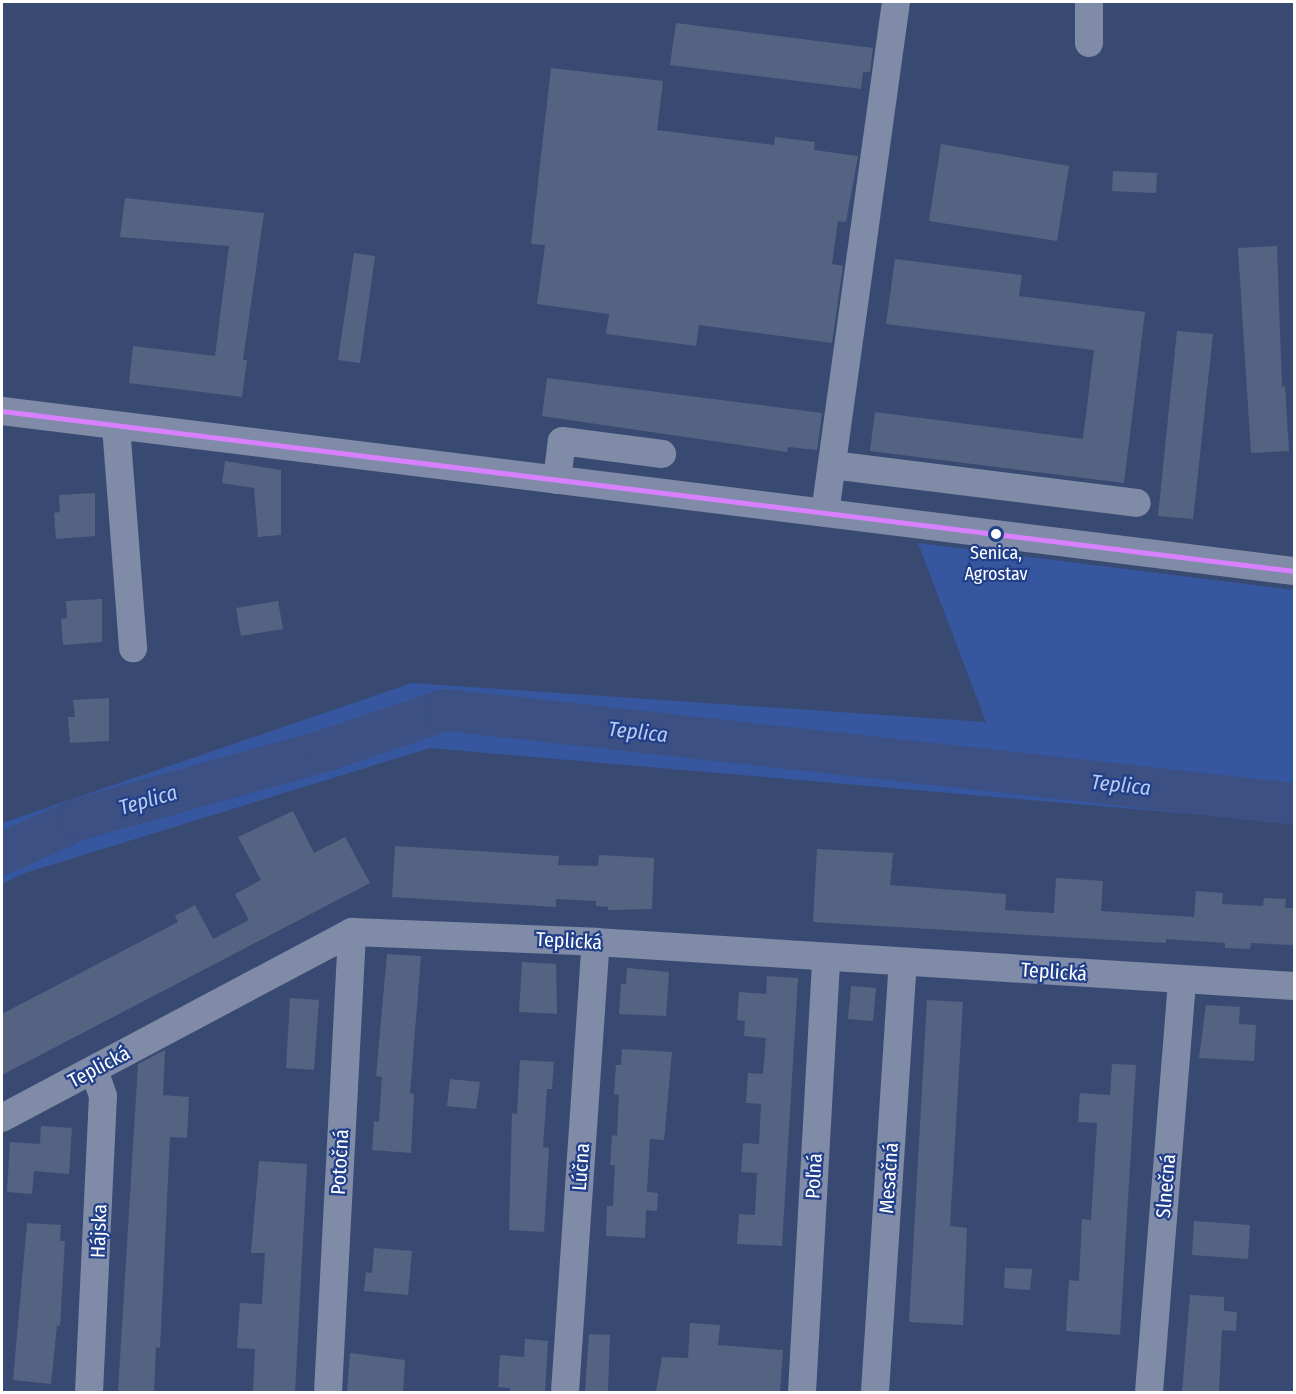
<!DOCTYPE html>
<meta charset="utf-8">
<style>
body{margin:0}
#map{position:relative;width:1296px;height:1394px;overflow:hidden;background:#394a72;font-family:"Fira Sans Condensed",sans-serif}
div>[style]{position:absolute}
.green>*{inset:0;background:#36579f}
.river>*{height:42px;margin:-21px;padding:0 21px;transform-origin:21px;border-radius:21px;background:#3c5084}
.building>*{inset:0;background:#556382}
.minor>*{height:28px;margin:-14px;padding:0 14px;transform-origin:14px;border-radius:14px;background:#808ba7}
.bus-1>*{height:4.5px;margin:-2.25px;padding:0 2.25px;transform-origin:2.25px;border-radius:2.25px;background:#d880ff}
.dots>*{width:16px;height:16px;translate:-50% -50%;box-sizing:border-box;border:3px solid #224089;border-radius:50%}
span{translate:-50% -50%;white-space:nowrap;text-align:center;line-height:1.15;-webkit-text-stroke:4.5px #224089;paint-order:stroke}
.bus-label{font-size:18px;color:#fff}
.street-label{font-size:20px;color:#fff}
.water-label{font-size:21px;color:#bacbf1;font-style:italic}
.frame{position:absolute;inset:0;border:3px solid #fff;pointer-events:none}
</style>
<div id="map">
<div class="green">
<i style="clip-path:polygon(918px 543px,1294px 590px,1294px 823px,430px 748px,25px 873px,2px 884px,2px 823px,412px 683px,986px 722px)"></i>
</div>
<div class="river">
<i style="left:2px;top:854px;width:85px;rotate:-24.2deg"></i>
<i style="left:80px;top:819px;width:256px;rotate:-15.6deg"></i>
<i style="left:327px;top:750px;width:125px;rotate:-18.7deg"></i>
<i style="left:445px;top:710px;width:854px;rotate:6.32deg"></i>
</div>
<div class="building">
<i style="clip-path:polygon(676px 23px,873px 48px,870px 72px,863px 72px,861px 89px,670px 65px)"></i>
<i style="clip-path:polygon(551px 68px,663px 81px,657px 130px,774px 145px,775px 137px,815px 142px,814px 150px,858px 156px,846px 222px,838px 221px,832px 264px,843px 266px,832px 343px,699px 325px,696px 346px,606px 334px,609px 314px,537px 304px,545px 245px,531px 244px)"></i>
<i style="clip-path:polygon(941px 144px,1069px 166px,1057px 241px,929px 221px)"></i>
<i style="clip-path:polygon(1113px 171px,1157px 173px,1156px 193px,1112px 191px)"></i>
<i style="clip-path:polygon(125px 198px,264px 213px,243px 360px,247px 360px,242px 397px,129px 383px,133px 346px,215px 356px,229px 246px,120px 237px)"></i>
<i style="clip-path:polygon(1277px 246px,1282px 387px,1285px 386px,1289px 451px,1251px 453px,1238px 248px)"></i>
<i style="clip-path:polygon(354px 253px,375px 256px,360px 363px,338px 360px)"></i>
<i style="clip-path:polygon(895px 259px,1022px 275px,1019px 296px,1145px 312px,1124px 483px,870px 451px,875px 412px,1083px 439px,1094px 350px,886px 324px)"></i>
<i style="clip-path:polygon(1177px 331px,1213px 334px,1193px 519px,1158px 516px)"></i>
<i style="clip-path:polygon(547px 378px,822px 413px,817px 450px,788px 447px,787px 452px,542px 416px)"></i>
<i style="clip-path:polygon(225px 461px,281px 470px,281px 535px,258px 537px,254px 488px,222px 483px)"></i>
<i style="clip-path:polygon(95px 493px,95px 536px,56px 539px,54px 513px,60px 512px,59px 495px)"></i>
<i style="clip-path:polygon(102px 599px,102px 642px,63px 645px,61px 619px,67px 618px,66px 601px)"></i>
<i style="clip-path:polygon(278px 601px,283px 629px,241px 636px,236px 608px)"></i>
<i style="clip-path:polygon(109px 698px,109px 741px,70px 743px,68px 717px,75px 717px,73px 700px)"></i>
<i style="clip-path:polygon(293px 811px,314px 853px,345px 837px,370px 883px,2px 1075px,2px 1014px,178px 922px,175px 916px,195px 905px,213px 939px,249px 920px,235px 894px,261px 880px,238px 837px)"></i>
<i style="clip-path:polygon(395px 846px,559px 856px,558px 865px,598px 866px,599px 855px,654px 858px,652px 909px,608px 910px,608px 907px,596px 906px,596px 901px,556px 899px,556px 907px,392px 897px)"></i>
<i style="clip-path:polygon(817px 849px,893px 853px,890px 885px,1006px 894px,1005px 910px,1054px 913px,1056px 878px,1103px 881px,1101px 911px,1194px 917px,1196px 891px,1223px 893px,1222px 904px,1263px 906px,1264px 898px,1286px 899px,1285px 908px,1294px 908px,1294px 945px,1251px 943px,1250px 949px,1225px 948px,1225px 943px,1166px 939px,1166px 943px,1130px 941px,813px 922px)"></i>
<i style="clip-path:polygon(387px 954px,421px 956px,410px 1093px,414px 1094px,411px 1153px,372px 1150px,374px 1121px,379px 1122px,382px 1077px,376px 1076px)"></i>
<i style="clip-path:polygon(522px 962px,556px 964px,557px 1014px,519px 1012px)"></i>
<i style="clip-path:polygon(627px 968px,669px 972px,666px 1016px,619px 1014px,621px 984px,626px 984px)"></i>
<i style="clip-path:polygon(767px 976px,798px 978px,782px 1246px,737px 1244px,739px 1214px,755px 1215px,757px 1173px,741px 1172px,743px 1143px,759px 1144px,761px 1104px,746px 1103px,748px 1073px,763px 1074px,766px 1038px,744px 1036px,745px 1021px,737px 1020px,739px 992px,766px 994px)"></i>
<i style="clip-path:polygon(851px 986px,876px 988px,873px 1021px,848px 1019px)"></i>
<i style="clip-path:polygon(290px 998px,319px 1000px,314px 1070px,286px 1068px)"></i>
<i style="clip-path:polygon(927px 1000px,963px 1002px,950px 1226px,967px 1228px,963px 1325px,909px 1322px)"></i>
<i style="clip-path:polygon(1206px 1005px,1240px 1007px,1239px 1024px,1256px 1025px,1254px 1061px,1199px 1058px)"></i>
<i style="clip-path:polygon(622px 1049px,672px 1052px,664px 1140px,650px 1139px,647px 1192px,658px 1193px,657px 1211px,646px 1210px,645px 1238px,606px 1236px,607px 1206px,613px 1206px,615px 1165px,610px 1165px,612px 1135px,617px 1136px,619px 1095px,614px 1094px,616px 1065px,621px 1065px)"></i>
<i style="clip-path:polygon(165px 1050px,163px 1095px,189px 1097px,187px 1138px,170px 1137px,160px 1348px,156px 1347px,154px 1392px,118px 1392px,138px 1064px)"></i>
<i style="clip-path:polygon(520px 1060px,554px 1062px,552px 1089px,547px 1089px,543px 1147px,549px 1148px,544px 1232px,509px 1230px,512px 1113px,517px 1114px)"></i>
<i style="clip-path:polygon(1112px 1064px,1136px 1065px,1120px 1335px,1066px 1331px,1069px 1280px,1079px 1281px,1082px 1219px,1091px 1220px,1097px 1123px,1078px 1122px,1080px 1093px,1110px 1095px)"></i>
<i style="clip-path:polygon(450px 1079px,480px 1082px,476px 1109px,447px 1106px)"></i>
<i style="clip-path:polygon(41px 1126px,72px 1128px,69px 1174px,34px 1171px,32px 1194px,7px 1192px,10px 1142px,40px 1144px)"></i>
<i style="clip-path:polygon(259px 1161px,307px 1164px,295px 1392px,253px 1392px,255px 1349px,237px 1348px,240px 1303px,262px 1304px,265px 1253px,251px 1253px)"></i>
<i style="clip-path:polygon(1194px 1221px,1250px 1225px,1248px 1259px,1192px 1255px)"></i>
<i style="clip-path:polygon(27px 1223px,61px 1225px,60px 1241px,65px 1241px,60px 1326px,57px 1326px,51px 1384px,13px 1380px)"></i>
<i style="clip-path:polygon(374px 1248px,412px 1251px,408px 1295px,364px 1291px,366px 1272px,372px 1273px)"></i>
<i style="clip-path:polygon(1005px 1268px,1032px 1269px,1030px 1290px,1004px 1288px)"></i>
<i style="clip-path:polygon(1190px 1295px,1224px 1297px,1224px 1311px,1237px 1312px,1236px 1331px,1222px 1330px,1219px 1392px,1182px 1392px)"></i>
<i style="clip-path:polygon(690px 1323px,720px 1325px,718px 1345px,783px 1350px,780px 1392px,656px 1392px,662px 1357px,688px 1358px)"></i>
<i style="clip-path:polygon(589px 1334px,610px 1335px,608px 1392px,585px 1392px)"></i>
<i style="clip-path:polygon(525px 1339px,548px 1341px,545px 1392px,510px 1392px,510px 1388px,498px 1387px,500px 1355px,524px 1357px)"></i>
<i style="clip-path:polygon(350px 1353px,405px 1360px,403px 1392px,347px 1392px)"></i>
</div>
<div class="minor">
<i style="left:1089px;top:2px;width:41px;rotate:90deg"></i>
<i style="left:2px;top:411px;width:1302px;rotate:7.06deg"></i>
<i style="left:116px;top:426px;width:223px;rotate:85.6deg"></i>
<i style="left:832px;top:465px;width:307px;rotate:7.1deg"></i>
<i style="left:557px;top:480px;width:39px;rotate:-83deg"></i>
<i style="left:562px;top:441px;width:101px;rotate:7.4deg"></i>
<i style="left:825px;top:513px;width:516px;rotate:-82.09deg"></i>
<i style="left:2px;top:1118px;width:396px;rotate:-28deg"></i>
<i style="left:352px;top:932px;width:244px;rotate:2.3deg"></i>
<i style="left:596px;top:942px;width:699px;rotate:3.61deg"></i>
<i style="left:89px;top:1392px;width:296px;rotate:-87.3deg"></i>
<i style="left:103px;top:1096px;width:28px;rotate:-109deg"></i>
<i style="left:328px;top:1392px;width:461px;rotate:-87deg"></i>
<i style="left:565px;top:1392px;width:451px;rotate:-86.1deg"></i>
<i style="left:802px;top:1392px;width:434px;rotate:-86.8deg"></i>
<i style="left:875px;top:1392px;width:430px;rotate:-86.3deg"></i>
<i style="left:1149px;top:1392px;width:413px;rotate:-85.4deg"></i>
</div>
<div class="bus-1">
<i style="left:2px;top:411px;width:1302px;rotate:7.06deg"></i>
</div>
<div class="dots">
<i style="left:996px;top:534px;background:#fff"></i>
</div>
<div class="bus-label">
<span style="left:996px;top:564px">Senica,<br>Agrostav</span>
</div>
<div class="street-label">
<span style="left:569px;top:941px;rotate:3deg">Teplická</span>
<span style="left:1054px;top:972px;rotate:4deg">Teplická</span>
<span style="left:99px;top:1067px;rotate:-28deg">Teplická</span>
<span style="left:340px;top:1162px;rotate:-87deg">Potočná</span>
<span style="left:581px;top:1167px;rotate:-86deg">Lúčna</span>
<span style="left:814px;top:1176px;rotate:-87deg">Poľná</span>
<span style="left:889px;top:1178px;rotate:-86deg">Mesačná</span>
<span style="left:1166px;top:1186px;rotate:-85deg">Slnečná</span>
<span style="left:99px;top:1231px;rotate:-88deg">Hájska</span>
</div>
<div class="water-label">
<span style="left:638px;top:732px;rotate:6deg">Teplica</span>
<span style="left:1121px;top:785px;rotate:6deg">Teplica</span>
<span style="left:148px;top:800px;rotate:-16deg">Teplica</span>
</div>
<div class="frame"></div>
</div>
